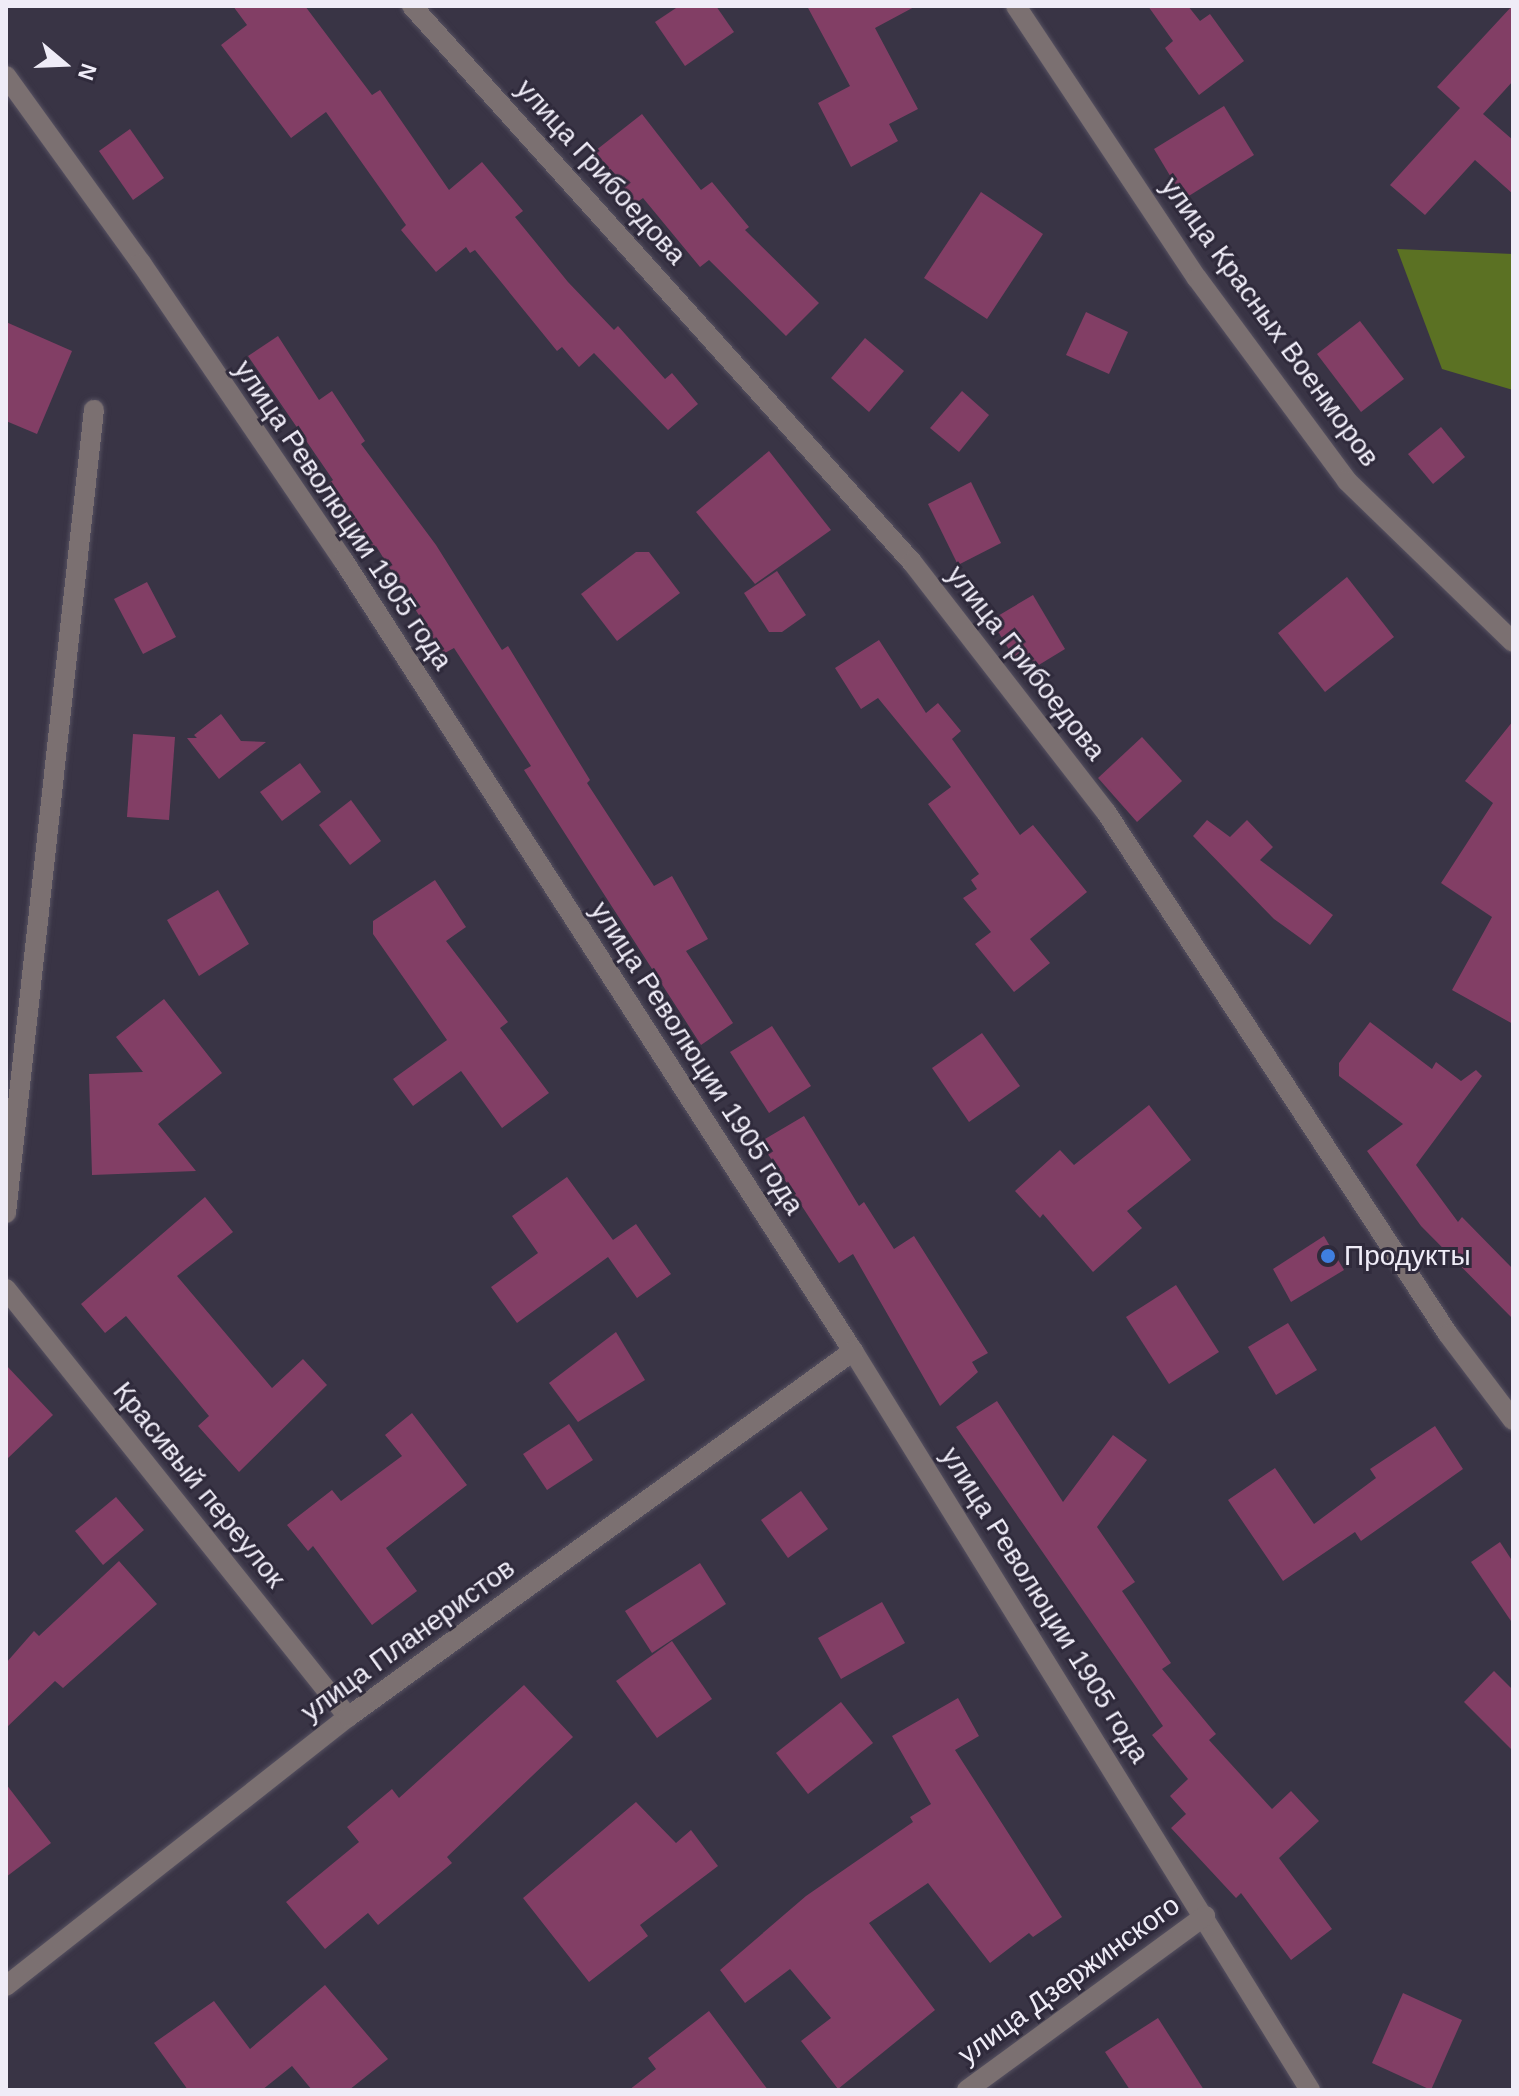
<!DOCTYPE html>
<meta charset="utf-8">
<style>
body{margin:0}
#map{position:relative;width:1519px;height:2096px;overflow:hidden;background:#393445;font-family:Helvetica,sans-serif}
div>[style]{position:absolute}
.forest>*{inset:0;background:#5b7123}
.building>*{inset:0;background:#823e65}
.roads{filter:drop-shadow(0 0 2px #565161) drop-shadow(0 0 2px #565161)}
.minor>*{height:20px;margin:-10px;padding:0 10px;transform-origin:10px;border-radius:10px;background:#7b7071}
.dots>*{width:22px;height:22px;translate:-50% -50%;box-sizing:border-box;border:4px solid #2f2a3b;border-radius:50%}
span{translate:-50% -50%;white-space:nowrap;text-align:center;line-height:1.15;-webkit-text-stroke:6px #2f2a3b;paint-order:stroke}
.street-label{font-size:28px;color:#efecf7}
.poi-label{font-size:28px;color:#efecf7}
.left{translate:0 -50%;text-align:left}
.frame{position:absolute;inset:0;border:8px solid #efecf7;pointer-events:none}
.north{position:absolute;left:24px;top:24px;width:80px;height:80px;-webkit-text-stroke:6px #2f2a3b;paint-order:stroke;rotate:109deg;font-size:22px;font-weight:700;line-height:32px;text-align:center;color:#efecf7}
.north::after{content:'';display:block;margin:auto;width:28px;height:36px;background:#efecf7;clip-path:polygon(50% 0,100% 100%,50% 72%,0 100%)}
</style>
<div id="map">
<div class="forest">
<i style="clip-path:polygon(1397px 249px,1513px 254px,1513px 390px,1442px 369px)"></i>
</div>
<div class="building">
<i style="clip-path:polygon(233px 6px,305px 6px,372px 95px,380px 90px,449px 190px,482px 162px,523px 211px,515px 217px,568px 282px,614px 330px,618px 326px,665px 379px,672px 373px,698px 404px,668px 430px,594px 353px,579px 367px,562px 347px,557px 351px,475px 250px,470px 253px,466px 247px,436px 272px,401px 230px,406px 225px,326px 112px,291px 138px,221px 45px,247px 25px)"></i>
<i style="clip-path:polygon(679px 6px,716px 6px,734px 32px,685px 66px,655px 22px)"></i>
<i style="clip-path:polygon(807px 6px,916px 6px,875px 28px,918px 109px,889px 124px,898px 141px,851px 167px,818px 103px,850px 86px)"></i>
<i style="clip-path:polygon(1148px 6px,1188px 6px,1200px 21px,1210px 14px,1244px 61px,1199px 95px,1165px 48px,1173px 41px)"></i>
<i style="clip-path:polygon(1512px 6px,1513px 81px,1483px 114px,1513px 140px,1513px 194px,1475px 160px,1425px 215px,1390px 185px,1460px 108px,1437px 87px)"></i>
<i style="clip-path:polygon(1224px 106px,1254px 155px,1184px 199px,1154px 149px)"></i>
<i style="clip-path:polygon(642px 114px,701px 190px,712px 182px,749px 227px,745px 230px,819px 303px,786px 336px,709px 260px,700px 267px,643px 198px,636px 203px,595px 151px)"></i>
<i style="clip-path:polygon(130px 129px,164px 178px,133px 200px,99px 151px)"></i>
<i style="clip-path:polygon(981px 192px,1043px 234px,987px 319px,924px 278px)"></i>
<i style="clip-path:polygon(1086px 312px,1128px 332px,1109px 374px,1066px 355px)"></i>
<i style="clip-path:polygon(1360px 321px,1404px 379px,1361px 412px,1317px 354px)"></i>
<i style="clip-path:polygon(6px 322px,72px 351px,37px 434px,6px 421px)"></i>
<i style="clip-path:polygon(278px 336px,319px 400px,332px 391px,365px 441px,361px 444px,436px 545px,502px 650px,508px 646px,590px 780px,587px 783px,654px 886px,672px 876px,708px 939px,686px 951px,733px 1023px,701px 1045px,524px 770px,531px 766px,454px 648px,443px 654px,376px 546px,370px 551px,323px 488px,333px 480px,248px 356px)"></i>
<i style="clip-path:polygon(865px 338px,904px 371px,869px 412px,831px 378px)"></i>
<i style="clip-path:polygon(962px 391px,989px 415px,959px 452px,930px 428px)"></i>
<i style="clip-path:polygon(1441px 427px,1465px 457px,1433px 484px,1408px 454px)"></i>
<i style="clip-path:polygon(769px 451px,831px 530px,755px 584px,696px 512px)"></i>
<i style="clip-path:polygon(971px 482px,1001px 543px,958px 565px,928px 504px)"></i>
<i style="clip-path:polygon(636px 552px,649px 552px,680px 593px,617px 641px,581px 594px)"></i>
<i style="clip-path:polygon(777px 571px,806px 615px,782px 632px,769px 632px,744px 593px)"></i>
<i style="clip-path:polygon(1347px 577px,1394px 637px,1325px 692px,1278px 633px)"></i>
<i style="clip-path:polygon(147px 582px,176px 637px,143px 654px,114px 599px)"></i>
<i style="clip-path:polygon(1033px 595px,1065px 649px,1024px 674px,991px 620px)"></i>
<i style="clip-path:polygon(879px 640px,926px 713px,938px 703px,961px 731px,952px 739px,1020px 835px,1033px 825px,1087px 892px,1030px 939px,1050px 963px,1014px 992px,975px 944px,991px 932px,963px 898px,977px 889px,971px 880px,979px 874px,928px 804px,951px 787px,878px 698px,861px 709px,835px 668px)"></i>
<i style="clip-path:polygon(221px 714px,241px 741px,266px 742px,219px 779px,187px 738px,197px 738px,194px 735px)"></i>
<i style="clip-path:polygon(1513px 721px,1513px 1024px,1452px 990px,1492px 917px,1441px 883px,1493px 803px,1465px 781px)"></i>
<i style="clip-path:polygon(133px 734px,175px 737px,169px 820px,127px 817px)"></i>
<i style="clip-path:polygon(1142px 737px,1182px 781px,1137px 822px,1098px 778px)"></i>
<i style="clip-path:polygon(300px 763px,321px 792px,282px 821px,260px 792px)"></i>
<i style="clip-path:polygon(351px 800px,381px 841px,350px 865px,319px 825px)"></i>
<i style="clip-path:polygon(1207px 820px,1230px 837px,1247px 820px,1273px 847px,1260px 860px,1333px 915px,1310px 945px,1274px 919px,1193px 836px)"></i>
<i style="clip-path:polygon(435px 880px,466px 927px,446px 941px,508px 1022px,500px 1028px,549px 1093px,502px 1128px,461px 1071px,413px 1106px,393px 1079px,447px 1040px,373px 934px,373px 921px)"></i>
<i style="clip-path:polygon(218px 890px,249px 944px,199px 976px,167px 920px)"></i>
<i style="clip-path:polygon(164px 999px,222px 1073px,158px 1124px,196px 1171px,92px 1175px,89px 1074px,143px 1072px,116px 1037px)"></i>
<i style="clip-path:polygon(1370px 1022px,1432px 1069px,1436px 1062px,1461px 1081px,1476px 1070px,1482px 1076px,1416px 1165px,1458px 1222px,1462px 1217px,1513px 1269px,1513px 1319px,1421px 1226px,1367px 1151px,1403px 1124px,1339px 1076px,1339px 1063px)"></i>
<i style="clip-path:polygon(772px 1026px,811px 1086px,769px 1113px,730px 1052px)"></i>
<i style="clip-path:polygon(982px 1033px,1020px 1086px,969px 1122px,932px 1068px)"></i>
<i style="clip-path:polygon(1149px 1105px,1191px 1160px,1127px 1211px,1142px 1228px,1093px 1272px,1043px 1214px,1040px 1218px,1015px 1191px,1060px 1150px,1074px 1165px)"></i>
<i style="clip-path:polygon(804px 1116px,859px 1206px,864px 1202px,894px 1249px,914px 1236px,988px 1353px,972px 1362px,978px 1372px,940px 1406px,853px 1254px,839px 1263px,760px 1142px)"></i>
<i style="clip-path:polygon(567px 1177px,613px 1240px,636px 1224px,671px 1274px,637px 1298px,608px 1257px,517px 1323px,491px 1287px,538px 1253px,512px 1216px)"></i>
<i style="clip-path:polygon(205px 1197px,233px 1232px,177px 1276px,272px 1388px,303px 1359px,327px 1385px,239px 1472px,198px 1426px,209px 1416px,126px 1316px,105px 1333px,81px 1304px)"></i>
<i style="clip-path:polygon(1324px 1236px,1344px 1270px,1291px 1302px,1273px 1269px)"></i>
<i style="clip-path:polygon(1176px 1285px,1219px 1352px,1169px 1384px,1126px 1317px)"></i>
<i style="clip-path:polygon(1288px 1323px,1317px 1370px,1276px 1395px,1248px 1347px)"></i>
<i style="clip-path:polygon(616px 1332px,645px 1380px,578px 1422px,549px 1383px)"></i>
<i style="clip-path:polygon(6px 1365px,53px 1415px,6px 1460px)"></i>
<i style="clip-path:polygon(997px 1401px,1063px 1502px,1113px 1435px,1147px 1460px,1097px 1527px,1135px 1582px,1122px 1591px,1171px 1663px,1162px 1669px,1216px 1734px,1209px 1740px,1272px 1809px,1291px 1791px,1319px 1821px,1279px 1858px,1332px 1929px,1291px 1960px,1241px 1893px,1236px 1898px,1171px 1828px,1186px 1814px,1170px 1796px,1188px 1779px,1152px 1735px,1163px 1726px,956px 1427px)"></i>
<i style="clip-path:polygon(412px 1413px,467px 1485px,386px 1548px,417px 1591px,372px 1625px,313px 1546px,308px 1551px,287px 1525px,332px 1490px,341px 1501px,402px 1456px,385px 1435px)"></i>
<i style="clip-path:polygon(569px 1424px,593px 1460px,547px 1490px,523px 1454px)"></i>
<i style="clip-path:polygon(1435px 1426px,1463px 1469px,1361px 1541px,1355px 1532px,1283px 1581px,1228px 1500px,1275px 1468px,1314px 1524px,1376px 1478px,1370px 1469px)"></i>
<i style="clip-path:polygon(801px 1491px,828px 1529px,788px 1558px,761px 1520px)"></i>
<i style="clip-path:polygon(116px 1497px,144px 1530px,103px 1565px,75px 1531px)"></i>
<i style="clip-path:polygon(1500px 1542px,1513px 1562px,1513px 1624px,1471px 1562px)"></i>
<i style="clip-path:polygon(119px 1561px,157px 1604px,63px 1688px,55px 1681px,6px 1728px,6px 1663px,34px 1631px,39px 1636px)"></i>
<i style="clip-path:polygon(700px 1563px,726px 1604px,652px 1653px,625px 1611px)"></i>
<i style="clip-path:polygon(882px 1602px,905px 1643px,841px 1679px,818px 1638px)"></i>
<i style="clip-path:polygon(672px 1641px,712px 1699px,657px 1738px,616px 1681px)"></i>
<i style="clip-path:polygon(1494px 1671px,1513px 1690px,1513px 1751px,1464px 1702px)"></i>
<i style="clip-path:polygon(524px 1685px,573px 1737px,447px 1857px,452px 1863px,378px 1925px,368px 1913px,325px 1949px,286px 1902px,359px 1842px,347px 1827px,392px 1789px,399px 1798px)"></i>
<i style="clip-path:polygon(958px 1698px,979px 1736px,955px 1750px,1062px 1917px,1033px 1937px,1029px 1933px,990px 1963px,928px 1883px,869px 1923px,935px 2010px,838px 2089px,801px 2041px,831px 2018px,790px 1969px,745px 2003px,720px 1970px,806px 1896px,913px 1822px,910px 1817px,931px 1804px,892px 1736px)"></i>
<i style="clip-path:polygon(841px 1702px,873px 1743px,808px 1794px,776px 1753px)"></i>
<i style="clip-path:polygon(6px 1784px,51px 1843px,6px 1877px)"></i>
<i style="clip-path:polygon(636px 1802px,676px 1843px,691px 1830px,718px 1866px,640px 1925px,648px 1936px,589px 1982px,523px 1898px)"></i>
<i style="clip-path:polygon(325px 1985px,388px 2059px,349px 2090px,312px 2090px,292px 2066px,262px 2090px,188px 2090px,154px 2043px,214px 2001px,250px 2049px)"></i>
<i style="clip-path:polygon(1403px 1993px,1462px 2020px,1431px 2090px,1372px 2063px)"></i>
<i style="clip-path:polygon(709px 2011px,768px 2090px,629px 2090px,656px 2069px,648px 2058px)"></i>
<i style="clip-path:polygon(1158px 2018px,1204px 2090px,1130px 2090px,1105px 2052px)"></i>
</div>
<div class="roads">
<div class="minor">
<i style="left:412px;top:6px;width:748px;rotate:48.04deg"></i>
<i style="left:912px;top:562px;width:316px;rotate:52.2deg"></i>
<i style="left:1106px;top:812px;width:624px;rotate:56.77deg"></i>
<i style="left:1448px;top:1334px;width:108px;rotate:52.9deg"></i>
<i style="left:1016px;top:6px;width:327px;rotate:56.4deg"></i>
<i style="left:1197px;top:278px;width:252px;rotate:53.5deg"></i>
<i style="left:1347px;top:481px;width:231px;rotate:44.1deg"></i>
<i style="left:6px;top:76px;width:231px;rotate:54.2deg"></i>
<i style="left:141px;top:263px;width:359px;rotate:55.8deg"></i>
<i style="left:343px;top:560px;width:941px;rotate:57.19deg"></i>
<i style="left:853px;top:1351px;width:869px;rotate:58.27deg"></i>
<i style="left:6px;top:1213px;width:808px;rotate:-83.75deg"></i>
<i style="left:6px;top:1289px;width:548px;rotate:51.37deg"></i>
<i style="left:6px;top:1986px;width:435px;rotate:-38.2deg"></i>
<i style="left:348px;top:1717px;width:624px;rotate:-35.93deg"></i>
<i style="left:967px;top:2090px;width:295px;rotate:-36.2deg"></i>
</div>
</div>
<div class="dots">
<i style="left:1328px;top:1256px;background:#3f7fe0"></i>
</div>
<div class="street-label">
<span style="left:601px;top:172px;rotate:48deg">улица Грибоедова</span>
<span style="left:1270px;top:322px;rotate:54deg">улица Красных Военморов</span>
<span style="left:343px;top:515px;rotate:56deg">улица Революции 1905 года</span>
<span style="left:1026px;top:663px;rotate:52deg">улица Грибоедова</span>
<span style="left:697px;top:1058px;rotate:57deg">улица Революции 1905 года</span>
<span style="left:199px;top:1485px;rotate:51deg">Красивый переулок</span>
<span style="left:1045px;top:1605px;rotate:58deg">улица Революции 1905 года</span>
<span style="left:408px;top:1640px;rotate:-36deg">улица Планеристов</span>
<span style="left:1069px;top:1980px;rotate:-36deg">улица Дзержинского</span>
</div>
<div class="poi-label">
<span class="left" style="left:1344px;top:1256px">Продукты</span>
</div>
<div class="frame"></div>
<div class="north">N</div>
</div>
